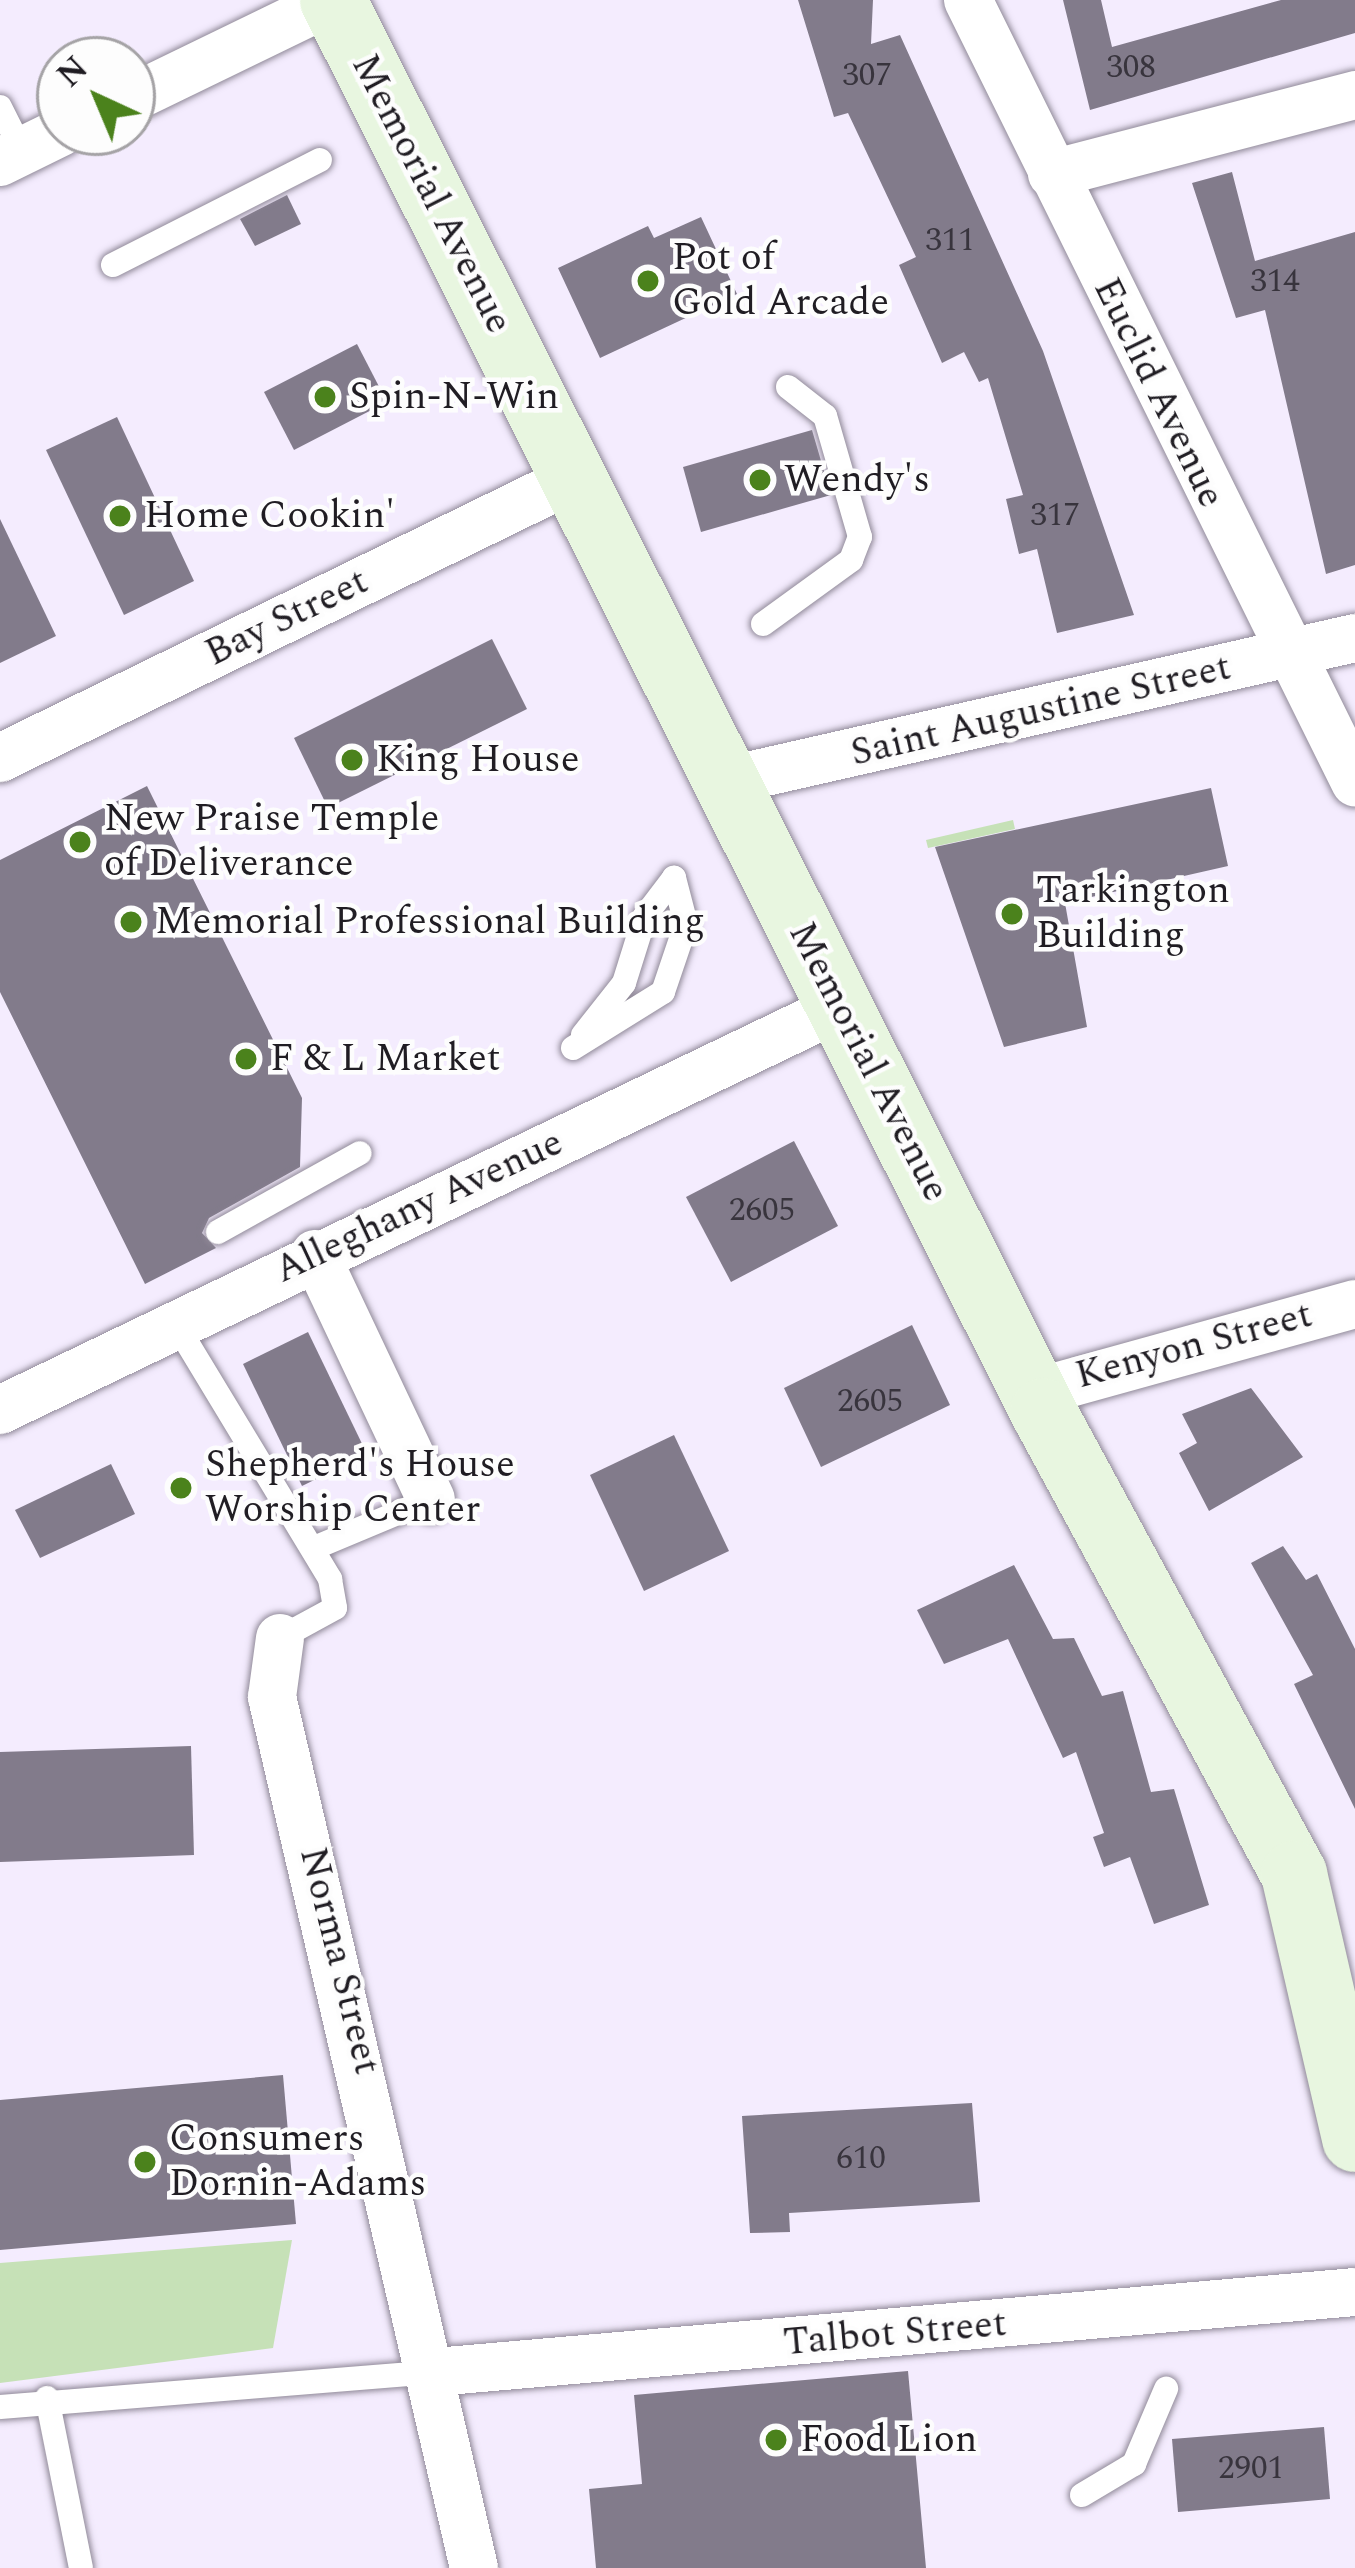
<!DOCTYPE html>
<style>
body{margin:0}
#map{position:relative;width:1355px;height:2568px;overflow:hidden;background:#f4ecfe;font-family:Spectral,serif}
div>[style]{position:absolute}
.green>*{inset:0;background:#c6e1b7}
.building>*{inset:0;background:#827b8b}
.roads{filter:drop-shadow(0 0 3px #918a99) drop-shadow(0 0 3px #918a99)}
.lane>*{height:24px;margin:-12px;padding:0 12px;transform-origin:12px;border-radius:12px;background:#fff}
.street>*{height:48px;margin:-24px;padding:0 24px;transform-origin:24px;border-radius:24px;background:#fff}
.secondary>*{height:66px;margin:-33px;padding:0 33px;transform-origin:33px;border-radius:33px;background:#e8f6e0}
.dots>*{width:33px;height:33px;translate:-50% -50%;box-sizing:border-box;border:6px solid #fdfdfd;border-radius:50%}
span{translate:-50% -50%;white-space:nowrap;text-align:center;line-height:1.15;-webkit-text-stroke:9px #fdfdfd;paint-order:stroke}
.number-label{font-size:33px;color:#38343d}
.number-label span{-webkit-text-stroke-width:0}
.street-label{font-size:39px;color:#201d23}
.poi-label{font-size:39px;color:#201d23}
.left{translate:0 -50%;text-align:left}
.north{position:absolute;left:36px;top:36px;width:120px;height:120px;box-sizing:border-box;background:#fdfdfd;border:3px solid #a5a3a6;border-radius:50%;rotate:316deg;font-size:33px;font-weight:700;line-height:48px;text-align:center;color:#201d23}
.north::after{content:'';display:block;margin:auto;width:42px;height:54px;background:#4b821c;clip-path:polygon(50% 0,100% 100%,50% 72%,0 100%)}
</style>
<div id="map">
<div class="green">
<i style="clip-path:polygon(1013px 820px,1015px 829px,928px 848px,926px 840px)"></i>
<i style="clip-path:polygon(292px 2240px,273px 2348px,0 2383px,0 2263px)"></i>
</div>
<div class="building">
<i style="clip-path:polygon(798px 0,873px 0,871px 44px,900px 35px,1043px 351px,1134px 615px,1057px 633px,1037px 549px,1019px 554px,1006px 499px,1023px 495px,988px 378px,979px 382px,964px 352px,942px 363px,899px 265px,916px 257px,848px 113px,834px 117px)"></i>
<i style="clip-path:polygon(1063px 0,1101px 0,1112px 47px,1281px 0,1355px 0,1355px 33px,1090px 110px)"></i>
<i style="clip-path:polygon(1232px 172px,1255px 261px,1355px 232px,1355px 565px,1326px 574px,1265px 310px,1236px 318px,1192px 183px)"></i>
<i style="clip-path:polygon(287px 195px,301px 224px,255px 246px,240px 219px)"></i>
<i style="clip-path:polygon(701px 217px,737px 294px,600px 358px,558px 268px,648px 226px,654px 238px)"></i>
<i style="clip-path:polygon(357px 344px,387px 402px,294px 450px,264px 392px)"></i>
<i style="clip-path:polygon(117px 417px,194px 581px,124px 615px,46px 450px)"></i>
<i style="clip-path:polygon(812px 430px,831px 495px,701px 532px,683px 467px)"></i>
<i style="clip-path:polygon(0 519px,56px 636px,0 663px)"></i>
<i style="clip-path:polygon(492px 639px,527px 709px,328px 808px,294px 738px)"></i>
<i style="clip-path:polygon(147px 786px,302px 1098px,300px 1167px,209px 1218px,202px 1233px,216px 1248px,145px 1284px,0 992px,0 860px)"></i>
<i style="clip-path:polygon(1211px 788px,1228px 866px,1065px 903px,1087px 1027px,1004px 1047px,935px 847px)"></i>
<i style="clip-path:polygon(794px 1141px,838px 1226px,731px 1282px,686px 1197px)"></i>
<i style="clip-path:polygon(912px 1325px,950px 1405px,821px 1467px,784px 1388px)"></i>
<i style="clip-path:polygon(308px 1332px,367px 1454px,302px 1486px,243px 1364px)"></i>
<i style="clip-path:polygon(1251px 1388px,1303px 1457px,1209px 1511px,1179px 1453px,1197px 1443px,1182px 1414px)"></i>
<i style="clip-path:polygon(674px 1435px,729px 1551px,644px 1591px,590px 1475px)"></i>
<i style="clip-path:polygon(111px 1464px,135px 1514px,40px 1558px,15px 1510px)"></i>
<i style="clip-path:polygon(1283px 1546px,1306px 1580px,1317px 1574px,1355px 1649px,1355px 1809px,1294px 1684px,1313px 1675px,1251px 1563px)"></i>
<i style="clip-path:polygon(1014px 1565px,1053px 1639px,1074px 1638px,1102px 1696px,1123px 1691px,1151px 1792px,1174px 1789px,1209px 1905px,1154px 1924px,1130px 1857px,1104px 1867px,1093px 1837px,1104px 1833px,1076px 1752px,1063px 1758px,1008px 1639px,944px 1664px,917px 1610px)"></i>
<i style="clip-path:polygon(191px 1746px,194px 1855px,0 1862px,0 1752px)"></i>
<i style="clip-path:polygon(283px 2075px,296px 2224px,0 2250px,0 2100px)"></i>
<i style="clip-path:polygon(972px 2103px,980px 2202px,789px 2213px,790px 2232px,750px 2233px,742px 2116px)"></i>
<i style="clip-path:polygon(908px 2371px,926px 2568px,596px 2568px,589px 2489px,642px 2484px,634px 2395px)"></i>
<i style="clip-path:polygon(1324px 2427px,1330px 2499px,1178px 2512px,1172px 2439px)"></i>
</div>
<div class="roads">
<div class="lane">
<i style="left:0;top:107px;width:49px;rotate:63.4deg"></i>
<i style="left:113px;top:265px;width:232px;rotate:-26.9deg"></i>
<i style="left:763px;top:624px;width:109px;rotate:-36deg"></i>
<i style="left:851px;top:560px;width:25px;rotate:-69deg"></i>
<i style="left:860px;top:537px;width:126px;rotate:-106.1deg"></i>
<i style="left:825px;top:416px;width:47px;rotate:-141.9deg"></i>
<i style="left:583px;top:1035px;width:66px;rotate:-51.7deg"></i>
<i style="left:624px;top:983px;width:70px;rotate:-72.6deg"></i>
<i style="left:645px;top:916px;width:48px;rotate:-52.7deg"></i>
<i style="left:573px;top:1048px;width:106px;rotate:-31.9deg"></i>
<i style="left:663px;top:992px;width:72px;rotate:-71.3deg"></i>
<i style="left:686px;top:924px;width:48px;rotate:-104.6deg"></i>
<i style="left:218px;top:1232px;width:162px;rotate:-29.1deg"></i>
<i style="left:177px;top:1326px;width:296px;rotate:58.8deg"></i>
<i style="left:330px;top:1579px;width:29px;rotate:80deg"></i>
<i style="left:335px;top:1608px;width:63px;rotate:151.4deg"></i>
<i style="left:314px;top:1548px;width:127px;rotate:-22.7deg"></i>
<i style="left:47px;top:2398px;width:173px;rotate:78.7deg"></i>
<i style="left:0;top:2407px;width:435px;rotate:-4.6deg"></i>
<i style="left:1082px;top:2495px;width:61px;rotate:-30.8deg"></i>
<i style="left:1134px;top:2464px;width:82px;rotate:-66.9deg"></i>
</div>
<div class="street">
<i style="left:968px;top:0;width:873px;rotate:63.67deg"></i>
<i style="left:132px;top:98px;width:225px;rotate:-25.9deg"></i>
<i style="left:0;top:162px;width:68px;rotate:-26.2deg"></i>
<i style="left:1052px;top:174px;width:313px;rotate:-14.6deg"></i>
<i style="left:0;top:758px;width:639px;rotate:-26deg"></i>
<i style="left:726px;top:781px;width:645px;rotate:-12.81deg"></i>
<i style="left:315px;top:1254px;width:271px;rotate:64.7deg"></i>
<i style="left:1034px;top:1393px;width:333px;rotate:-15.5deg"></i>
<i style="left:0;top:1410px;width:932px;rotate:-25.63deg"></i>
<i style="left:280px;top:1638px;width:60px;rotate:97.7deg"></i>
<i style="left:272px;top:1697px;width:894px;rotate:76.94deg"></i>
<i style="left:435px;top:2372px;width:923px;rotate:-4.97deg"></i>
</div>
<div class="secondary">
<i style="left:333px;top:0;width:1580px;rotate:63.29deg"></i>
<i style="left:1043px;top:1411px;width:527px;rotate:61.54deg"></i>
<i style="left:1294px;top:1874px;width:272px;rotate:77deg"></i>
</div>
</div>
<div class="dots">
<i style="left:648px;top:281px;background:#4b821c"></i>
<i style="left:325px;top:397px;background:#4b821c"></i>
<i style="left:760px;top:480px;background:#4b821c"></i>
<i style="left:120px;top:516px;background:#4b821c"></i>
<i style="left:352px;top:760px;background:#4b821c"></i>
<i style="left:80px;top:842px;background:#4b821c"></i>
<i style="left:1012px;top:914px;background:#4b821c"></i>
<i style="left:131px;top:922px;background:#4b821c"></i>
<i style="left:246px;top:1059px;background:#4b821c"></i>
<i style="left:181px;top:1488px;background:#4b821c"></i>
<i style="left:145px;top:2162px;background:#4b821c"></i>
<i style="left:776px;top:2440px;background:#4b821c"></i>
</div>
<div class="number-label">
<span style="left:1131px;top:68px">308</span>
<span style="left:867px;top:76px">307</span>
<span style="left:950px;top:241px">311</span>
<span style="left:1275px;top:282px">314</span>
<span style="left:1055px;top:516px">317</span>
<span style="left:762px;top:1211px">2605</span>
<span style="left:870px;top:1402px">2605</span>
<span style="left:861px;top:2159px">610</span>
<span style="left:1251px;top:2469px">2901</span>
</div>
<div class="street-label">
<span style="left:431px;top:194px;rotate:63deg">Memorial Avenue</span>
<span style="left:1158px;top:393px;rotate:64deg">Euclid Avenue</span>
<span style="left:287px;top:618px;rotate:-26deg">Bay Street</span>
<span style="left:1041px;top:711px;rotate:-13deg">Saint Augustine Street</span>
<span style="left:868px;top:1062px;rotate:63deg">Memorial Avenue</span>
<span style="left:419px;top:1207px;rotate:-25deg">Alleghany Avenue</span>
<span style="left:1194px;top:1346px;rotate:-15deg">Kenyon Street</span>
<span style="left:339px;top:1961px;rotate:76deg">Norma Street</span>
<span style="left:895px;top:2334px;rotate:-5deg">Talbot Street</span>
</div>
<div class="poi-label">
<span class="left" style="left:672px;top:281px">Pot of<br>Gold Arcade</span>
<span class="left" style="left:349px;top:397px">Spin-N-Win</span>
<span class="left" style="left:784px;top:480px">Wendy's</span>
<span class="left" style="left:144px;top:516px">Home Cookin'</span>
<span class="left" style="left:376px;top:760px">King House</span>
<span class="left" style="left:104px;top:842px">New Praise Temple<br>of Deliverance</span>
<span class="left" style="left:1036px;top:914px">Tarkington<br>Building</span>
<span class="left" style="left:155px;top:922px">Memorial Professional Building</span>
<span class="left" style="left:270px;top:1059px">F &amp; L Market</span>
<span class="left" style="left:205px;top:1488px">Shepherd's House<br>Worship Center</span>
<span class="left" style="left:169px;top:2162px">Consumers<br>Dornin-Adams</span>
<span class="left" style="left:800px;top:2440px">Food Lion</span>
</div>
<div class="north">N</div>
</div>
